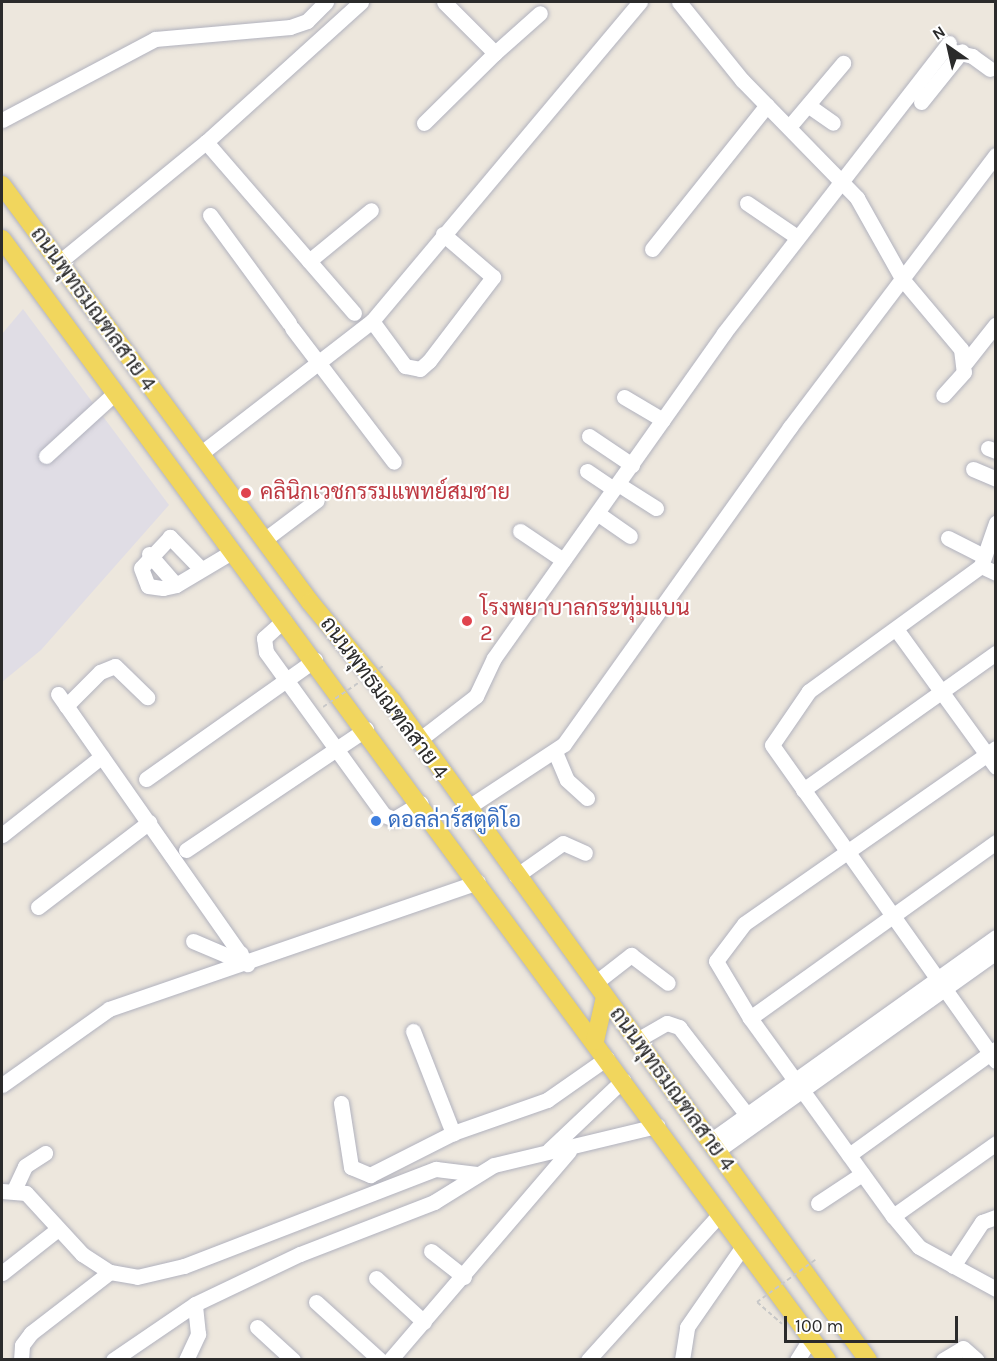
<!DOCTYPE html>
<meta charset="utf-8">
<style>
body{margin:0}
#map{position:relative;width:997px;height:1361px;overflow:hidden;background:#ede7dd;font-family:Karla,Sarabun,sans-serif}
div>[style]{position:absolute}
.industrial>*{inset:0;background:#e0dde5}
.path>*{height:2px;margin-top:-1px;transform-origin:0;background:repeating-linear-gradient(90deg,#c8c8c8 0 4.5px,transparent 0 7.5px)}
.roads{filter:drop-shadow(0 0 2px #b1b2be) drop-shadow(0 0 2px #b1b2be)}
.minor>*{height:15px;margin:-7.5px;padding:0 7.5px;transform-origin:7.5px;border-radius:7.5px;background:#fff}
.major>*{height:18px;margin:-9px;padding:0 9px;transform-origin:9px;border-radius:9px;background:#f1d65d}
.path-bridge>*{height:2px;margin-top:-1px;transform-origin:0;background:repeating-linear-gradient(90deg,#c8c8c8 0 4.5px,transparent 0 7.5px)}
.dots>*{width:16px;height:16px;translate:-50% -50%;box-sizing:border-box;border:3px solid #fff;border-radius:50%}
span{translate:-50% -50%;white-space:nowrap;text-align:center;line-height:1.15;-webkit-text-stroke:4.5px #fff;paint-order:stroke}
.street-label{font-size:22px;color:#2b2b2b}
.health-label{font-size:22px;color:#be3a42}
.left{translate:0 -50%;text-align:left}
.shop-label{font-size:22px;color:#366cbe}
.frame{position:absolute;inset:0;border:3px solid #2b2b2b;pointer-events:none}
.north{position:absolute;left:919px;top:18px;width:60px;height:60px;-webkit-text-stroke:4px #fff;paint-order:stroke;rotate:326deg;font-size:16px;font-weight:700;line-height:24px;text-align:center;color:#2b2b2b}
.north::after{content:'';display:block;margin:auto;width:21px;height:27px;background:#2b2b2b;clip-path:polygon(50% 0,100% 100%,50% 72%,0 100%)}
.scale{position:absolute;left:784px;top:1316px;width:174px;height:27px;box-sizing:border-box;border:3px solid #2b2b2b;border-top:0;padding-left:8px;font-size:18px;line-height:21px;white-space:nowrap;color:#2b2b2b;-webkit-text-stroke:4px #fff;paint-order:stroke}
</style>
<div id="map">
<div class="industrial">
<i style="clip-path:polygon(23px 309px,169px 505px,41px 650px,2px 682px,2px 334px)"></i>
</div>
<div class="path">
<i style="left:757px;top:1302px;width:33px;rotate:41deg"></i>
</div>
<div class="roads">
<div class="minor">
<i style="left:679px;top:2px;width:100px;rotate:51.1deg"></i>
<i style="left:742px;top:80px;width:165px;rotate:45.7deg"></i>
<i style="left:857px;top:198px;width:94px;rotate:60.7deg"></i>
<i style="left:903px;top:280px;width:90px;rotate:50deg"></i>
<i style="left:961px;top:349px;width:23px;rotate:83deg"></i>
<i style="left:964px;top:372px;width:31px;rotate:132deg"></i>
<i style="left:951px;top:51px;width:22px;rotate:13deg"></i>
<i style="left:972px;top:56px;width:22px;rotate:36deg"></i>
<i style="left:495px;top:53px;width:60px;rotate:-41.6deg"></i>
<i style="left:921px;top:102px;width:65px;rotate:-51.2deg"></i>
<i style="left:809px;top:106px;width:29px;rotate:35deg"></i>
<i style="left:2px;top:120px;width:173px;rotate:-27.9deg"></i>
<i style="left:155px;top:39px;width:136px;rotate:-5.1deg"></i>
<i style="left:290px;top:27px;width:18px;rotate:-19deg"></i>
<i style="left:307px;top:21px;width:27px;rotate:-45deg"></i>
<i style="left:424px;top:123px;width:100px;rotate:-44.6deg"></i>
<i style="left:495px;top:53px;width:72px;rotate:-135deg"></i>
<i style="left:789px;top:127px;width:84px;rotate:-49.8deg"></i>
<i style="left:206px;top:142px;width:209px;rotate:-42.1deg"></i>
<i style="left:747px;top:203px;width:60px;rotate:34.2deg"></i>
<i style="left:210px;top:215px;width:134px;rotate:53.8deg"></i>
<i style="left:652px;top:249px;width:184px;rotate:-51.4deg"></i>
<i style="left:309px;top:261px;width:80px;rotate:-39.4deg"></i>
<i style="left:58px;top:263px;width:191px;rotate:-39.3deg"></i>
<i style="left:206px;top:142px;width:226px;rotate:49.1deg"></i>
<i style="left:372px;top:321px;width:56px;rotate:53.7deg"></i>
<i style="left:405px;top:366px;width:15px;rotate:11deg"></i>
<i style="left:420px;top:369px;width:12px;rotate:-42deg"></i>
<i style="left:429px;top:361px;width:106px;rotate:-52.7deg"></i>
<i style="left:493px;top:277px;width:66px;rotate:-139.3deg"></i>
<i style="left:292px;top:328px;width:168px;rotate:52.7deg"></i>
<i style="left:966px;top:362px;width:48px;rotate:-51.7deg"></i>
<i style="left:624px;top:397px;width:45px;rotate:30.5deg"></i>
<i style="left:589px;top:436px;width:52px;rotate:34deg"></i>
<i style="left:988px;top:448px;width:9px;rotate:21deg"></i>
<i style="left:200px;top:454px;width:217px;rotate:-37.7deg"></i>
<i style="left:372px;top:321px;width:417px;rotate:-50deg"></i>
<i style="left:46px;top:456px;width:92px;rotate:-42.4deg"></i>
<i style="left:973px;top:469px;width:25px;rotate:23deg"></i>
<i style="left:587px;top:471px;width:32px;rotate:34deg"></i>
<i style="left:618px;top:484px;width:45px;rotate:32.3deg"></i>
<i style="left:597px;top:513px;width:40px;rotate:34.9deg"></i>
<i style="left:520px;top:531px;width:52px;rotate:34deg"></i>
<i style="left:948px;top:538px;width:37px;rotate:27deg"></i>
<i style="left:264px;top:540px;width:66px;rotate:-37deg"></i>
<i style="left:149px;top:554px;width:41px;rotate:48.9deg"></i>
<i style="left:981px;top:566px;width:46px;rotate:-70.8deg"></i>
<i style="left:201px;top:569px;width:45px;rotate:-134.1deg"></i>
<i style="left:170px;top:537px;width:42px;rotate:133.1deg"></i>
<i style="left:141px;top:568px;width:19px;rotate:69deg"></i>
<i style="left:148px;top:586px;width:15px;rotate:8deg"></i>
<i style="left:163px;top:588px;width:13px;rotate:-13deg"></i>
<i style="left:176px;top:585px;width:66px;rotate:-30.8deg"></i>
<i style="left:996px;top:573px;width:17px;rotate:-155deg"></i>
<i style="left:981px;top:566px;width:213px;rotate:144deg"></i>
<i style="left:809px;top:691px;width:65px;rotate:124.4deg"></i>
<i style="left:772px;top:745px;width:387px;rotate:54.7deg"></i>
<i style="left:284px;top:620px;width:27px;rotate:138deg"></i>
<i style="left:264px;top:638px;width:14px;rotate:82deg"></i>
<i style="left:266px;top:652px;width:201px;rotate:54.1deg"></i>
<i style="left:384px;top:815px;width:11px;rotate:22deg"></i>
<i style="left:394px;top:819px;width:31px;rotate:-31deg"></i>
<i style="left:896px;top:629px;width:170px;rotate:54.1deg"></i>
<i style="left:58px;top:694px;width:330px;rotate:55deg"></i>
<i style="left:66px;top:706px;width:48px;rotate:-45deg"></i>
<i style="left:100px;top:672px;width:16px;rotate:-22deg"></i>
<i style="left:115px;top:666px;width:45px;rotate:44.1deg"></i>
<i style="left:419px;top:740px;width:72px;rotate:-37.7deg"></i>
<i style="left:476px;top:696px;width:42px;rotate:-64.7deg"></i>
<i style="left:494px;top:658px;width:398px;rotate:-54.7deg"></i>
<i style="left:724px;top:333px;width:367px;rotate:-52.2deg"></i>
<i style="left:996px;top:748px;width:307px;rotate:145.1deg"></i>
<i style="left:744px;top:924px;width:46px;rotate:127.1deg"></i>
<i style="left:716px;top:961px;width:66px;rotate:59.2deg"></i>
<i style="left:750px;top:1018px;width:244px;rotate:54.2deg"></i>
<i style="left:893px;top:1216px;width:126px;rotate:-35.3deg"></i>
<i style="left:555px;top:752px;width:30px;rotate:67deg"></i>
<i style="left:567px;top:780px;width:27px;rotate:42deg"></i>
<i style="left:146px;top:779px;width:207px;rotate:-35.2deg"></i>
<i style="left:803px;top:790px;width:237px;rotate:-35.4deg"></i>
<i style="left:467px;top:808px;width:116px;rotate:-33.4deg"></i>
<i style="left:564px;top:744px;width:389px;rotate:-54.5deg"></i>
<i style="left:790px;top:427px;width:341px;rotate:-52.9deg"></i>
<i style="left:2px;top:835px;width:127px;rotate:-38.3deg"></i>
<i style="left:186px;top:850px;width:217px;rotate:-33.9deg"></i>
<i style="left:516px;top:876px;width:57px;rotate:-35.1deg"></i>
<i style="left:563px;top:843px;width:24px;rotate:24deg"></i>
<i style="left:38px;top:907px;width:140px;rotate:-37.4deg"></i>
<i style="left:193px;top:941px;width:38px;rotate:23deg"></i>
<i style="left:228px;top:956px;width:13px;rotate:-13deg"></i>
<i style="left:595px;top:983px;width:46px;rotate:-37.9deg"></i>
<i style="left:631px;top:955px;width:46px;rotate:37.1deg"></i>
<i style="left:750px;top:1018px;width:302px;rotate:-35.6deg"></i>
<i style="left:413px;top:1031px;width:110px;rotate:68.6deg"></i>
<i style="left:637px;top:1040px;width:34px;rotate:-30deg"></i>
<i style="left:667px;top:1023px;width:13px;rotate:18deg"></i>
<i style="left:679px;top:1027px;width:111px;rotate:52.3deg"></i>
<i style="left:2px;top:1085px;width:131px;rotate:-35.4deg"></i>
<i style="left:109px;top:1009px;width:390px;rotate:-19deg"></i>
<i style="left:341px;top:1103px;width:65px;rotate:81.1deg"></i>
<i style="left:351px;top:1167px;width:21px;rotate:23deg"></i>
<i style="left:370px;top:1175px;width:93px;rotate:-26.8deg"></i>
<i style="left:453px;top:1133px;width:100px;rotate:-19.3deg"></i>
<i style="left:547px;top:1100px;width:73px;rotate:-35deg"></i>
<i style="left:710px;top:1141px;width:351px;rotate:-35.5deg"></i>
<i style="left:549px;top:1150px;width:102px;rotate:-43.4deg"></i>
<i style="left:717px;top:1151px;width:343px;rotate:-35.5deg"></i>
<i style="left:849px;top:1155px;width:181px;rotate:-35.8deg"></i>
<i style="left:14px;top:1190px;width:26px;rotate:-65deg"></i>
<i style="left:25px;top:1166px;width:24px;rotate:-33deg"></i>
<i style="left:2px;top:1191px;width:24px;rotate:5deg"></i>
<i style="left:26px;top:1193px;width:83px;rotate:47.4deg"></i>
<i style="left:82px;top:1254px;width:33px;rotate:33deg"></i>
<i style="left:110px;top:1272px;width:27px;rotate:10deg"></i>
<i style="left:137px;top:1277px;width:48px;rotate:-13.2deg"></i>
<i style="left:184px;top:1266px;width:270px;rotate:-21.1deg"></i>
<i style="left:436px;top:1169px;width:41px;rotate:7deg"></i>
<i style="left:818px;top:1203px;width:53px;rotate:-33.4deg"></i>
<i style="left:893px;top:1216px;width:40px;rotate:50deg"></i>
<i style="left:919px;top:1247px;width:88px;rotate:28.6deg"></i>
<i style="left:431px;top:1251px;width:42px;rotate:38.2deg"></i>
<i style="left:953px;top:1266px;width:53px;rotate:-56.6deg"></i>
<i style="left:982px;top:1222px;width:15px;rotate:-20deg"></i>
<i style="left:2px;top:1273px;width:71px;rotate:-38.2deg"></i>
<i style="left:376px;top:1278px;width:65px;rotate:42.5deg"></i>
<i style="left:316px;top:1302px;width:86px;rotate:42.2deg"></i>
<i style="left:257px;top:1327px;width:49px;rotate:42.5deg"></i>
<i style="left:21px;top:1360px;width:15px;rotate:-86deg"></i>
<i style="left:22px;top:1345px;width:15px;rotate:-53deg"></i>
<i style="left:31px;top:1333px;width:100px;rotate:-37.7deg"></i>
<i style="left:113px;top:1360px;width:99px;rotate:-34.3deg"></i>
<i style="left:195px;top:1304px;width:116px;rotate:-25.5deg"></i>
<i style="left:300px;top:1254px;width:144px;rotate:-21.2deg"></i>
<i style="left:434px;top:1202px;width:70px;rotate:-31.7deg"></i>
<i style="left:494px;top:1165px;width:168px;rotate:-13.5deg"></i>
<i style="left:186px;top:1360px;width:29px;rotate:-65deg"></i>
<i style="left:198px;top:1334px;width:30px;rotate:-96deg"></i>
<i style="left:390px;top:1360px;width:275px;rotate:-49.4deg"></i>
<i style="left:588px;top:1360px;width:197px;rotate:-47.9deg"></i>
<i style="left:682px;top:1360px;width:33px;rotate:-81deg"></i>
<i style="left:687px;top:1327px;width:98px;rotate:-55.3deg"></i>
<i style="left:797px;top:1360px;width:26px;rotate:-58deg"></i>
<i style="left:943px;top:1360px;width:23px;rotate:-31deg"></i>
<i style="left:963px;top:1348px;width:18px;rotate:41deg"></i>
</div>
<div class="major">
<i style="left:2px;top:185px;width:518px;rotate:53.55deg"></i>
<i style="left:310px;top:602px;width:129px;rotate:50.4deg"></i>
<i style="left:392px;top:701px;width:813px;rotate:54.16deg"></i>
<i style="left:2px;top:239px;width:1392px;rotate:53.65deg"></i>
<i style="left:595px;top:1041px;width:45px;rotate:-77.2deg"></i>
</div>
</div>
<div class="path-bridge">
<i style="left:323px;top:707px;width:73px;rotate:-34.3deg"></i>
<i style="left:757px;top:1302px;width:72px;rotate:-35.9deg"></i>
</div>
<div class="dots">
<i style="left:246px;top:493px;background:#e0444e"></i>
<i style="left:467px;top:621px;background:#e0444e"></i>
<i style="left:376px;top:821px;background:#3f7fe0"></i>
</div>
<div class="street-label">
<span style="left:93px;top:309px;rotate:54deg">ถนนพุทธมณฑลสาย 4</span>
<span style="left:384px;top:698px;rotate:53deg">ถนนพุทธมณฑลสาย 4</span>
<span style="left:672px;top:1089px;rotate:54deg">ถนนพุทธมณฑลสาย 4</span>
</div>
<div class="health-label">
<span class="left" style="left:260px;top:493px">คลินิกเวชกรรมแพทย์สมชาย</span>
<span class="left" style="left:480px;top:621px">โรงพยาบาลกระทุ่มแบน<br>2</span>
</div>
<div class="shop-label">
<span class="left" style="left:388px;top:821px">ดอลล่าร์สตูดิโอ</span>
</div>
<div class="frame"></div>
<div class="north">N</div>
<div class="scale">100 m</div>
</div>
